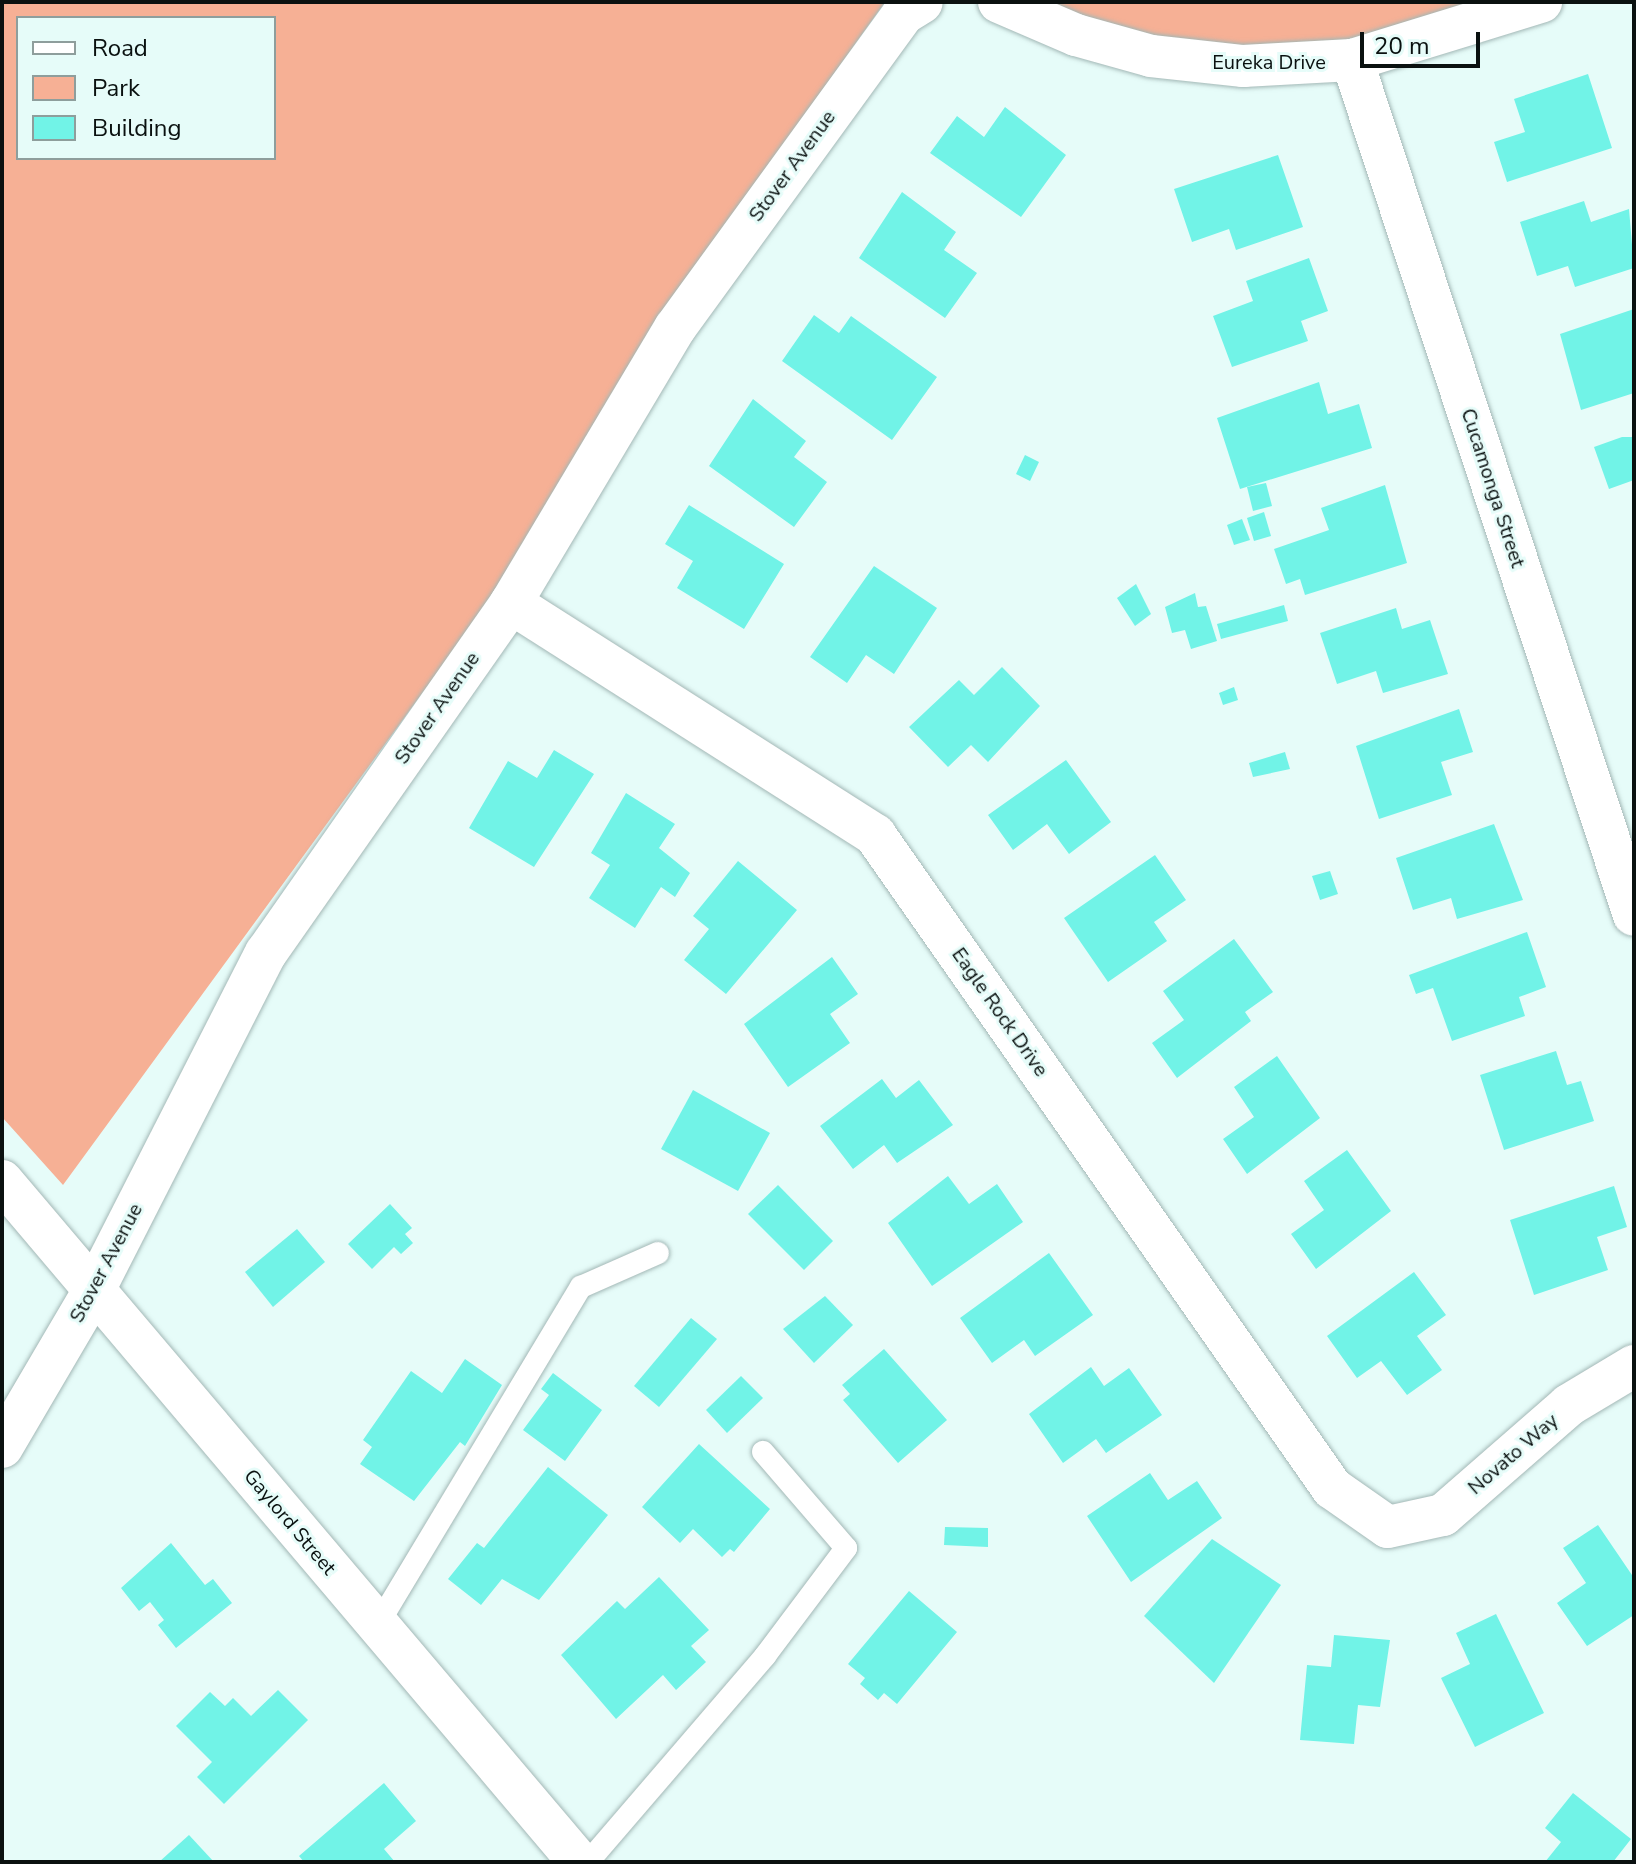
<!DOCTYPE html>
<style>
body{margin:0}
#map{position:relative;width:1636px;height:1864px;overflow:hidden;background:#e6fcf9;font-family:"Nunito Sans",sans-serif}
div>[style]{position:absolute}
.green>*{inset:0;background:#f6b095}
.building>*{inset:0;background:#71f3e7}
.roads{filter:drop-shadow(0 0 2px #a3b8b6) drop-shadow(0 0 2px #a3b8b6)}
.lane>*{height:22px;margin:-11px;padding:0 11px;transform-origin:11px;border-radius:11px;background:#fff}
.street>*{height:42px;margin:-21px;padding:0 21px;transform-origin:21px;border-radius:21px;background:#fff}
span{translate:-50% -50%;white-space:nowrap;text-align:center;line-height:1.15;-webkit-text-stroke:6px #e6fcf9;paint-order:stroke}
.street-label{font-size:20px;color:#0a1110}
.frame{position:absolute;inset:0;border:4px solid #0a1110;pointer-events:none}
.legend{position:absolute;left:16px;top:16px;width:260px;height:144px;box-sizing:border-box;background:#e6fcf9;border:2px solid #8e9e9c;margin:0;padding:10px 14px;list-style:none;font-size:24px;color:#0a1110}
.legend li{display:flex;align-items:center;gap:16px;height:40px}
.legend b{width:40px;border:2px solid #8e9e9c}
.scale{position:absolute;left:1360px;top:32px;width:120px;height:36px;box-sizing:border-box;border:4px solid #0a1110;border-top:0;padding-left:10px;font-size:24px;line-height:28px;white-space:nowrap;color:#0a1110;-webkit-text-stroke:6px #e6fcf9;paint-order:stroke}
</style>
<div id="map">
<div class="green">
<i style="clip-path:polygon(evenodd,2px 2px,885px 2px,657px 322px,499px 588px,63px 1185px,2px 1117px,2px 2px,18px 18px,274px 18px,274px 158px,18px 158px,18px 18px)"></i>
<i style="clip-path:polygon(1051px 2px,1482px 2px,1382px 33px,1316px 45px,1253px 46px,1161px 40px,1086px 18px)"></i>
</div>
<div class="building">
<i style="clip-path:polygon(1588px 74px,1612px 148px,1507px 182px,1494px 142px,1525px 132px,1514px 99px)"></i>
<i style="clip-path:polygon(1005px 107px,1066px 155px,1021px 217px,930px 153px,957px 116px,984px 137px)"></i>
<i style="clip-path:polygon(1278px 155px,1303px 227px,1236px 250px,1229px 229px,1192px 242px,1174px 189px)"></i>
<i style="clip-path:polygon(902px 192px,956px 232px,944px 250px,977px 273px,945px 318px,859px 258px)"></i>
<i style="clip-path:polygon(1584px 201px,1591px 222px,1629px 209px,1634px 268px,1575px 287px,1568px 266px,1537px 276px,1520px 222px)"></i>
<i style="clip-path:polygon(1309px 258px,1328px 311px,1301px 321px,1308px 341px,1232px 367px,1213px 316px,1253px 301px,1246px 281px)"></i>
<i style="clip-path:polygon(1634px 309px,1634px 393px,1581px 410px,1560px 334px)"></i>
<i style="clip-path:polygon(814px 315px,839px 333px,851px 316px,937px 377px,892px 440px,782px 361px)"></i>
<i style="clip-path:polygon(1319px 382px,1328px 414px,1359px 404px,1372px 448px,1240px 489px,1217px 418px)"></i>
<i style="clip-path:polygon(753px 399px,806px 441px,794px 457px,827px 482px,794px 527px,709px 466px)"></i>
<i style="clip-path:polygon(1622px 437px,1634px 437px,1634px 480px,1609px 489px,1594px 447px)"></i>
<i style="clip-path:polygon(1025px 455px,1039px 462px,1030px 481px,1016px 474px)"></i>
<i style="clip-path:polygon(1266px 483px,1272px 506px,1253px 511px,1247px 487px)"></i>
<i style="clip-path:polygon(1385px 485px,1407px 563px,1305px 595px,1300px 579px,1286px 584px,1274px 549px,1329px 530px,1321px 508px)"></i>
<i style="clip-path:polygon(689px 505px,784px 564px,744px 629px,677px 588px,693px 561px,665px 544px)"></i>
<i style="clip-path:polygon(1264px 512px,1271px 536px,1254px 541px,1247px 518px)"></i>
<i style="clip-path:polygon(1242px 519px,1250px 540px,1234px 545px,1227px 525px)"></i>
<i style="clip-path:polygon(874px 566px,937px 608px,894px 674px,866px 655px,847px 683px,810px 657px)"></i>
<i style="clip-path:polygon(1136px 584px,1151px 614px,1135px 626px,1117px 598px)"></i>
<i style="clip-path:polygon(1195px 593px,1198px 607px,1206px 606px,1217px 641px,1191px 649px,1185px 630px,1172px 633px,1165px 607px)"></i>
<i style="clip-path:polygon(1284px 605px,1288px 621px,1221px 639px,1217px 624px)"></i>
<i style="clip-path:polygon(1396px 608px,1402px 629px,1430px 620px,1448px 674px,1383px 693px,1376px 671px,1337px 684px,1320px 633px)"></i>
<i style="clip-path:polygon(1002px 667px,1040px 706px,988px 762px,971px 745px,948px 767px,909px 727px,959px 680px,974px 695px)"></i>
<i style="clip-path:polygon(1234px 687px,1238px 700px,1223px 705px,1219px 693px)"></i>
<i style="clip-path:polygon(1459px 709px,1473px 752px,1441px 762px,1452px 795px,1379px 819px,1356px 746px)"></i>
<i style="clip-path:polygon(554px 750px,594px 774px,534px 867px,469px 828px,508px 761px,537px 778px)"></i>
<i style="clip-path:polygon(1285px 752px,1290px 769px,1253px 777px,1249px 763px)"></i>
<i style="clip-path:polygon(1066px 760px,1111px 822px,1069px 854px,1047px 824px,1013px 850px,988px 815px)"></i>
<i style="clip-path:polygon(626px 793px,675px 824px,659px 848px,690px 873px,675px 897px,661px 887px,635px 928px,589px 898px,610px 865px,591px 853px)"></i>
<i style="clip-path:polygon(1494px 824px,1523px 900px,1457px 919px,1451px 898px,1413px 910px,1396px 858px)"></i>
<i style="clip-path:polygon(1155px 855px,1186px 900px,1154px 922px,1167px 941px,1108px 982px,1064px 918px)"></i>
<i style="clip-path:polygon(738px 861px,797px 910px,726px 994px,684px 960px,709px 929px,693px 916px)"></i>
<i style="clip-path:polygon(1330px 871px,1338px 894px,1320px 900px,1312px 876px)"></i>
<i style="clip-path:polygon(1527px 932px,1546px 987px,1519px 997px,1525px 1016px,1452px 1041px,1433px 988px,1416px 994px,1409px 975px)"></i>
<i style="clip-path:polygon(1234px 939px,1273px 992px,1245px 1012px,1251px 1021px,1177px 1078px,1152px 1043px,1184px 1020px,1163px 991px)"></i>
<i style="clip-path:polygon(832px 957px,858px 994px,830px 1014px,850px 1043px,788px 1087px,744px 1024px)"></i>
<i style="clip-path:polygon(1556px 1051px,1567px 1085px,1581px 1081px,1594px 1121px,1504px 1150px,1480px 1075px)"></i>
<i style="clip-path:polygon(1277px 1056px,1320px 1118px,1247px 1174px,1223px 1139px,1254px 1117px,1234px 1087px)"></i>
<i style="clip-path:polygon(882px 1079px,896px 1098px,919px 1080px,953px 1125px,897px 1163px,884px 1145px,853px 1169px,820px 1126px)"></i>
<i style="clip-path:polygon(693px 1090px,770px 1133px,738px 1191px,661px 1149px)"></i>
<i style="clip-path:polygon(1347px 1150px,1391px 1211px,1316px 1269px,1291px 1234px,1324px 1210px,1304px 1181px)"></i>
<i style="clip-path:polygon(948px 1176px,969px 1204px,997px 1184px,1023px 1222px,932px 1286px,888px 1223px)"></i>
<i style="clip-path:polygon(778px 1185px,833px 1241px,804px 1270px,748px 1214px)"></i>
<i style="clip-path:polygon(1614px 1186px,1627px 1227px,1597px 1237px,1608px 1270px,1534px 1295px,1510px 1220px)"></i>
<i style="clip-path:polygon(390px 1204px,412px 1228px,405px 1234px,413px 1243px,401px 1254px,394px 1247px,372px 1269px,348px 1244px)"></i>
<i style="clip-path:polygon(297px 1229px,325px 1262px,273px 1307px,245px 1272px)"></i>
<i style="clip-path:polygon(1049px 1253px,1093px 1315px,1035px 1356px,1024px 1340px,992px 1363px,960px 1318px)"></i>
<i style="clip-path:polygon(1414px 1272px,1446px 1315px,1417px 1336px,1442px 1370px,1407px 1395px,1381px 1361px,1357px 1378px,1327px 1336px)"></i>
<i style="clip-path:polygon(825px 1296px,853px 1325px,814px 1363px,783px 1329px)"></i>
<i style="clip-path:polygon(691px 1318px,717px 1339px,659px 1407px,634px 1386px)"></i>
<i style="clip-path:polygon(884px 1349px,947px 1420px,898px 1463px,843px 1400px,850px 1394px,842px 1385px)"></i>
<i style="clip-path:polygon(465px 1359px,502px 1385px,465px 1446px,460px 1442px,414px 1501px,360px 1464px,372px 1447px,363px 1440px,411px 1371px,442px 1393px)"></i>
<i style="clip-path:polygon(1091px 1367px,1104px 1386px,1129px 1368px,1162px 1415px,1106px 1453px,1096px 1439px,1063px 1463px,1029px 1414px)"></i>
<i style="clip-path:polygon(553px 1373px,602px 1410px,565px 1461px,523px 1430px,549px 1395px,541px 1389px)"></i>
<i style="clip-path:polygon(741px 1376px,763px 1398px,727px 1433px,706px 1410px)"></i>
<i style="clip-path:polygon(699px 1444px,770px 1509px,734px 1552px,730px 1549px,722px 1557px,693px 1529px,680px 1543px,642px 1507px)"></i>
<i style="clip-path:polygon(548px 1467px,608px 1515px,539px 1600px,502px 1579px,481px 1605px,448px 1579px,477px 1543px,484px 1548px)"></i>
<i style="clip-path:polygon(1150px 1473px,1168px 1500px,1197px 1481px,1222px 1518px,1131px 1582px,1087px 1516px)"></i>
<i style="clip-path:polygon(1598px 1525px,1634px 1578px,1634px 1615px,1587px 1646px,1557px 1603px,1586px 1583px,1563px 1548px)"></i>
<i style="clip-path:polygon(945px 1527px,988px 1528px,988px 1547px,944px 1545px)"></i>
<i style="clip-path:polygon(1212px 1539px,1281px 1585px,1214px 1683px,1144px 1616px)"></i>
<i style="clip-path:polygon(171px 1543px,205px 1585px,213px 1579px,232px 1603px,176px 1648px,158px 1625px,164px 1620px,150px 1602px,139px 1611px,121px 1588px)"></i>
<i style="clip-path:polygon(659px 1577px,709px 1630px,691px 1646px,706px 1662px,676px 1690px,663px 1675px,616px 1719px,561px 1655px,617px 1601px,625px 1609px)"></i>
<i style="clip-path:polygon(909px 1591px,957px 1632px,897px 1704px,884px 1693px,878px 1700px,860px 1684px,865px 1678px,848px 1664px)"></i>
<i style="clip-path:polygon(1496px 1614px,1544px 1713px,1475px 1747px,1441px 1678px,1470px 1664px,1456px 1633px)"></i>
<i style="clip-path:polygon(1334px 1635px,1390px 1640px,1380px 1707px,1358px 1705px,1354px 1744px,1300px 1740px,1307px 1665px,1331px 1667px)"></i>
<i style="clip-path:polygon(278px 1690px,308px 1720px,224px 1804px,197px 1777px,212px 1762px,176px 1726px,210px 1692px,225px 1706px,233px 1698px,251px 1716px)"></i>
<i style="clip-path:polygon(384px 1783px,416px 1821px,384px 1849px,395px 1862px,304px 1862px,299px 1856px)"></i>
<i style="clip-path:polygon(1573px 1793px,1631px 1839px,1613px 1862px,1545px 1862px,1561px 1842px,1545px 1828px)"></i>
<i style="clip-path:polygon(189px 1835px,214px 1862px,159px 1862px)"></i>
</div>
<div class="roads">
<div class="lane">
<i style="left:377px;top:1626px;width:396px;rotate:-59deg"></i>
<i style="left:581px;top:1287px;width:84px;rotate:-23.8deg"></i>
<i style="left:588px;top:1862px;width:272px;rotate:-49.3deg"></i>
<i style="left:765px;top:1656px;width:135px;rotate:-53.1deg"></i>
<i style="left:846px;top:1548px;width:127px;rotate:-130.8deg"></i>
</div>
<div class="street">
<i style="left:999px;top:2px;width:84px;rotate:23.2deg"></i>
<i style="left:1076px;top:35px;width:78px;rotate:15.6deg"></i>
<i style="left:1151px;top:56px;width:93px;rotate:6.2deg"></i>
<i style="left:1243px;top:66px;width:109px;rotate:-3.2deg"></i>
<i style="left:1352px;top:60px;width:198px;rotate:-17.1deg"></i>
<i style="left:1352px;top:60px;width:900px;rotate:71.75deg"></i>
<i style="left:511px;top:603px;width:432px;rotate:32.5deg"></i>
<i style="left:875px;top:835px;width:797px;rotate:55.01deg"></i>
<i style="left:1332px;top:1488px;width:68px;rotate:34.9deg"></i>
<i style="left:1388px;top:1527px;width:56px;rotate:-12.3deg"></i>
<i style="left:1443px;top:1515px;width:167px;rotate:-41.1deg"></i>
<i style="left:1569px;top:1405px;width:76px;rotate:-31deg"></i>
<i style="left:2px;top:1181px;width:893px;rotate:49.73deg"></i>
<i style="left:2px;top:1447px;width:182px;rotate:-59.6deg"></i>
<i style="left:94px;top:1290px;width:378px;rotate:-63deg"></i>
<i style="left:266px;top:953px;width:427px;rotate:-55deg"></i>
<i style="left:511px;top:603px;width:320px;rotate:-59.2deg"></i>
<i style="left:675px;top:328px;width:388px;rotate:-54deg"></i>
<i style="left:903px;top:14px;width:22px;rotate:-32deg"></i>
</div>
</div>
<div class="street-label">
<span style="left:1269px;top:62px">Eureka Drive</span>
<span style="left:792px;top:166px;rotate:-54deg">Stover Avenue</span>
<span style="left:1493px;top:488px;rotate:72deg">Cucamonga Street</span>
<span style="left:437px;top:708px;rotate:-55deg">Stover Avenue</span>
<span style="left:1000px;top:1012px;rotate:55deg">Eagle Rock Drive</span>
<span style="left:106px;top:1263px;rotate:-62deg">Stover Avenue</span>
<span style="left:1513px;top:1454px;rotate:-41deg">Novato Way</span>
<span style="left:290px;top:1522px;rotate:50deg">Gaylord Street</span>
</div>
<div class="frame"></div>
<ul class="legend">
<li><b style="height:10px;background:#fff"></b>Road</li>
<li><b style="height:22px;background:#f6b095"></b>Park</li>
<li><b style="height:22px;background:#71f3e7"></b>Building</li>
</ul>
<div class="scale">20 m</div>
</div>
